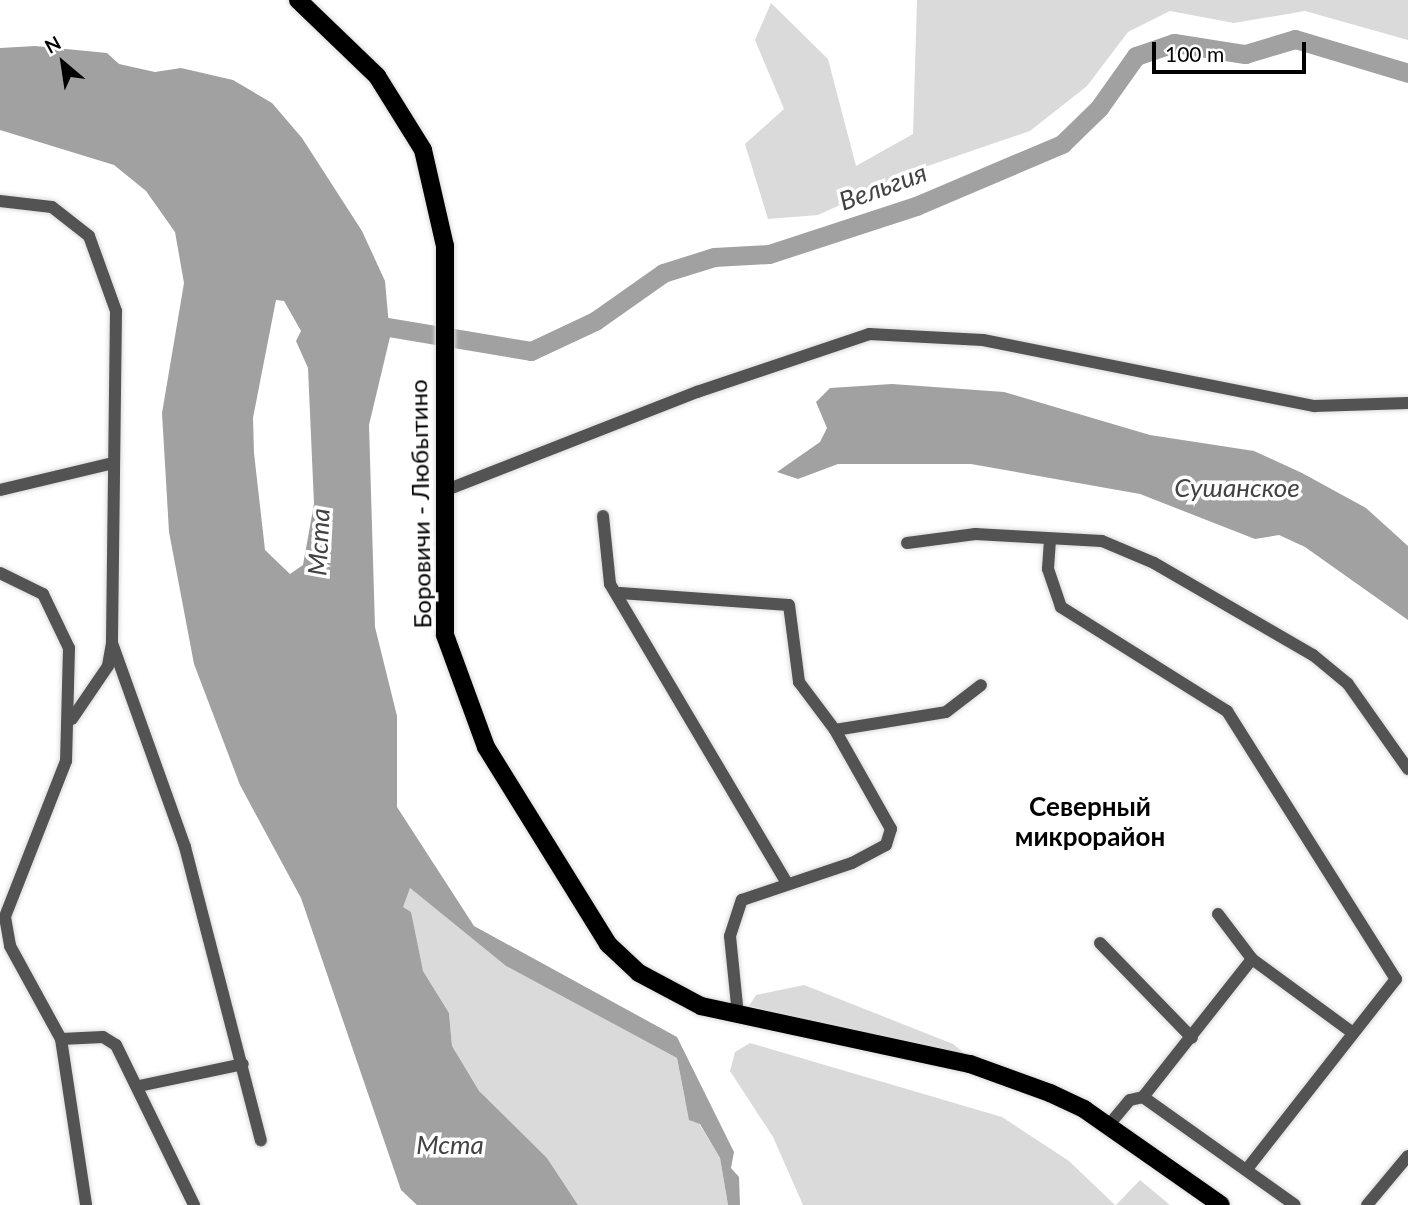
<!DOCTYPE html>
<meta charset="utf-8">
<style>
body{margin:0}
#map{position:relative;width:1408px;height:1205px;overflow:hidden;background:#fff;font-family:Lato,sans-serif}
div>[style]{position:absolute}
.green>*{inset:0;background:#dadada}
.water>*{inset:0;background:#a1a1a1}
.river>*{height:19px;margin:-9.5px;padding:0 9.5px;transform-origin:9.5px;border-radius:9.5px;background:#a1a1a1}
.roads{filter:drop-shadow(0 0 2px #dbdbdb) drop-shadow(0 0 2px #dbdbdb)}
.street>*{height:12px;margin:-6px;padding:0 6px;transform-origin:6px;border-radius:6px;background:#535353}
.primary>*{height:18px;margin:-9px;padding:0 9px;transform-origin:9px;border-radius:9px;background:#000}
span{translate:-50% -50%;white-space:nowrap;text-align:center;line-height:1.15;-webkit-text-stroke:7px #fff;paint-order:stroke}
.street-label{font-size:24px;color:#000}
.water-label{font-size:26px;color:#424242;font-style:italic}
.neighbourhood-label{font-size:26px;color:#000;font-weight:700}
.north{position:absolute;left:28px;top:28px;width:70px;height:70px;-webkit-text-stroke:5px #fff;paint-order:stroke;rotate:331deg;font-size:19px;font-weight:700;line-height:28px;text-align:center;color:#000}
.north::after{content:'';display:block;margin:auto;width:24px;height:32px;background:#000;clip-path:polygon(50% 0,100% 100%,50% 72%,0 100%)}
.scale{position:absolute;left:1152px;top:42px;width:154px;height:32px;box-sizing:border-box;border:4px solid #000;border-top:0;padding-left:9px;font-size:21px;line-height:24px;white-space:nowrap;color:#000;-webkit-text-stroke:5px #fff;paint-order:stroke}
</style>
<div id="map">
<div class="green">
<i style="clip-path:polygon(917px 0,1408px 0,1408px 40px,1305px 11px,1234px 23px,1170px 11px,1128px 32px,1087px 86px,1030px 131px,919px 169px,818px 215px,768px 219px,745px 144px,784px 109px,755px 40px,771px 3px,828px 59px,856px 166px,913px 134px)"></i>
<i style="clip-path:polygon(410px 888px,506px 966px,677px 1058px,685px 1100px,720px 1158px,728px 1205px,578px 1205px,547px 1158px,478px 1091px,452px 1046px,449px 1013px,423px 971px,402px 907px)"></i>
<i style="clip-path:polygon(804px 985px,953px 1044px,972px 1060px,749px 1006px,756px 995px)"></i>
<i style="clip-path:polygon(750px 1043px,1002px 1117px,1069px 1161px,1115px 1205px,803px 1205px,773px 1137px,730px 1071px,735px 1052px)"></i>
<i style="clip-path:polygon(1140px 1180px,1170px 1205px,1116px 1205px)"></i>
</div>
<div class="water">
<i style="clip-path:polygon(evenodd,35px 46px,107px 53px,119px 64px,155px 72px,181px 68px,233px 80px,272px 103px,302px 138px,362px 231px,385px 281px,390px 337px,369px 425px,375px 627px,397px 716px,397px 807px,474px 926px,677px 1037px,734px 1152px,731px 1168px,739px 1177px,740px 1205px,728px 1205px,720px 1158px,700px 1124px,689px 1120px,677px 1058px,506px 966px,410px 888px,403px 907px,411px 912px,423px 971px,449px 1013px,452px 1046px,479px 1091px,547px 1158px,578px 1205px,417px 1205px,401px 1190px,301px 898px,240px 785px,194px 664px,169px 532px,162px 413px,184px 283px,175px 232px,146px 191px,114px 165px,0 130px,0 48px,35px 46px,276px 300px,284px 301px,301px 331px,296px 341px,308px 368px,314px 504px,303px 565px,290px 574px,265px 550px,254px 453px,253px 418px,276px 300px)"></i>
<i style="clip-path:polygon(892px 384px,1004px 392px,1150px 435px,1254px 451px,1302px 473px,1366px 508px,1408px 546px,1408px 620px,1305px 547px,1279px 535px,1255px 539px,1140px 494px,971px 464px,838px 464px,798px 479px,777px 472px,820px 442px,827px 428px,816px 402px,830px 388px)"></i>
</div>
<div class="river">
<i style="left:364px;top:323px;width:169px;rotate:9.5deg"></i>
<i style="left:531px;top:351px;width:71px;rotate:-25.1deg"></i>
<i style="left:595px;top:321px;width:83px;rotate:-35.2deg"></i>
<i style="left:663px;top:273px;width:53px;rotate:-17.4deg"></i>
<i style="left:714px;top:257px;width:55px;rotate:-3.1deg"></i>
<i style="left:769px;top:254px;width:155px;rotate:-18.1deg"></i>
<i style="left:916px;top:206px;width:159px;rotate:-23deg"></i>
<i style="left:1062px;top:144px;width:52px;rotate:-44.2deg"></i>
<i style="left:1099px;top:108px;width:64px;rotate:-54.6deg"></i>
<i style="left:1136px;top:56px;width:40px;rotate:-18.9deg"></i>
<i style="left:1174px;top:43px;width:72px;rotate:8.8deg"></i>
<i style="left:1245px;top:54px;width:52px;rotate:-16.7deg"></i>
<i style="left:1295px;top:39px;width:118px;rotate:16.7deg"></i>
</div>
<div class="roads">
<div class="street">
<i style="left:0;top:201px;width:52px;rotate:6.6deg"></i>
<i style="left:52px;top:207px;width:47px;rotate:38.1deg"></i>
<i style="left:89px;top:236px;width:80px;rotate:70.2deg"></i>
<i style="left:116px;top:311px;width:332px;rotate:90.7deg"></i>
<i style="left:112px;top:643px;width:23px;rotate:100deg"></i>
<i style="left:108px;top:666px;width:64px;rotate:124.2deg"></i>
<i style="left:0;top:490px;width:112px;rotate:-13.4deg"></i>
<i style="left:444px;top:491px;width:272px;rotate:-21.4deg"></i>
<i style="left:697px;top:392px;width:182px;rotate:-18.6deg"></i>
<i style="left:869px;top:334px;width:114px;rotate:3deg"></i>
<i style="left:983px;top:340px;width:338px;rotate:11.3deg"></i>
<i style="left:1314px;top:406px;width:94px;rotate:-1.8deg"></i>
<i style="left:603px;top:516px;width:68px;rotate:84.1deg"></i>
<i style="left:610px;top:584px;width:347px;rotate:59.4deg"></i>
<i style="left:1050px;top:540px;width:29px;rotate:94deg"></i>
<i style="left:1048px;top:569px;width:40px;rotate:71.1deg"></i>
<i style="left:1061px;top:607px;width:196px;rotate:32.1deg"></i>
<i style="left:1227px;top:711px;width:317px;rotate:57.8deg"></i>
<i style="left:1396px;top:979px;width:241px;rotate:128.1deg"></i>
<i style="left:907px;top:543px;width:69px;rotate:-7.5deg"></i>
<i style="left:975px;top:534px;width:127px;rotate:3.2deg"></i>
<i style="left:1102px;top:541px;width:56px;rotate:22.9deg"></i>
<i style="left:1154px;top:563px;width:184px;rotate:30.1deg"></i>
<i style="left:1313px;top:655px;width:45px;rotate:39.6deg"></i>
<i style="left:1348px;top:684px;width:104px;rotate:54.8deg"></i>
<i style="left:0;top:573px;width:48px;rotate:26deg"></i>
<i style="left:43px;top:594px;width:60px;rotate:64.3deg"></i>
<i style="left:69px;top:648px;width:113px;rotate:91.5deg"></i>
<i style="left:66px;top:761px;width:168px;rotate:111.4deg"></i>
<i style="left:5px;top:917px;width:29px;rotate:80deg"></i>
<i style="left:10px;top:946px;width:106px;rotate:61.3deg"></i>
<i style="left:61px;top:1039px;width:168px;rotate:81.4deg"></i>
<i style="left:620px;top:593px;width:169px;rotate:4.1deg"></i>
<i style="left:789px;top:605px;width:78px;rotate:82.6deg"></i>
<i style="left:799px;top:682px;width:60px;rotate:53.1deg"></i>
<i style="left:835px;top:730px;width:112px;rotate:-9.2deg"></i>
<i style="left:946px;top:712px;width:44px;rotate:-37.6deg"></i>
<i style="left:112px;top:643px;width:217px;rotate:70.3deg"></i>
<i style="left:185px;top:847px;width:303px;rotate:75.5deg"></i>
<i style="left:1218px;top:914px;width:56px;rotate:52.9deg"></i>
<i style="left:1252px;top:959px;width:125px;rotate:36.2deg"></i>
<i style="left:1100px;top:943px;width:132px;rotate:45.9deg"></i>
<i style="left:738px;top:1015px;width:79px;rotate:-95.8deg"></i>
<i style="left:730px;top:936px;width:38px;rotate:-72deg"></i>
<i style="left:742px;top:900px;width:116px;rotate:-18.6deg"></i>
<i style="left:852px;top:863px;width:38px;rotate:-28deg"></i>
<i style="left:886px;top:845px;width:17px;rotate:-73deg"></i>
<i style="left:891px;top:829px;width:114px;rotate:-119.5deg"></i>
<i style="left:61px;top:1039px;width:42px;rotate:-2.7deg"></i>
<i style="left:103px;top:1037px;width:15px;rotate:32deg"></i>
<i style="left:116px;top:1045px;width:178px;rotate:64deg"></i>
<i style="left:139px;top:1086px;width:106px;rotate:-11.9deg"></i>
<i style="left:1143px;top:1097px;width:176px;rotate:-51.7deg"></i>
<i style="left:1108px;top:1126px;width:34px;rotate:-50deg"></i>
<i style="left:1130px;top:1100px;width:13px;rotate:-13deg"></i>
<i style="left:1143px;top:1097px;width:186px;rotate:35.4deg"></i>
<i style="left:1367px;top:1205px;width:64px;rotate:-50.1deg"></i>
</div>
<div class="primary">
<i style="left:298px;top:0;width:110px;rotate:43.9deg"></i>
<i style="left:377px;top:76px;width:87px;rotate:58.1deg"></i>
<i style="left:423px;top:150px;width:98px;rotate:77.1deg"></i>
<i style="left:445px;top:246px;width:389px;rotate:90deg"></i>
<i style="left:445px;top:635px;width:119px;rotate:69.9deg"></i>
<i style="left:486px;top:747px;width:232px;rotate:58.2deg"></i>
<i style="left:608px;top:944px;width:42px;rotate:43.1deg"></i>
<i style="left:639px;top:973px;width:70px;rotate:28deg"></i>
<i style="left:701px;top:1006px;width:275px;rotate:12.2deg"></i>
<i style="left:970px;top:1064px;width:85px;rotate:19.9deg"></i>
<i style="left:1050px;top:1093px;width:38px;rotate:25deg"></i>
<i style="left:1084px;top:1109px;width:167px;rotate:35deg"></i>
</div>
</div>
<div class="street-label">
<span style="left:420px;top:504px;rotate:-91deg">Боровичи - Любытино</span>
</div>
<div class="water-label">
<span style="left:883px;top:187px;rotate:-20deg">Вельгия</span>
<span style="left:1237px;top:488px">Сушанское</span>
<span style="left:319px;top:542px;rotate:-87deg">Мста</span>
<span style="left:450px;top:1145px">Мста</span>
</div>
<div class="neighbourhood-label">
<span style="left:1090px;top:822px">Северный<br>микрорайон</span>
</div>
<div class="north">N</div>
<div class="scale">100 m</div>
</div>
